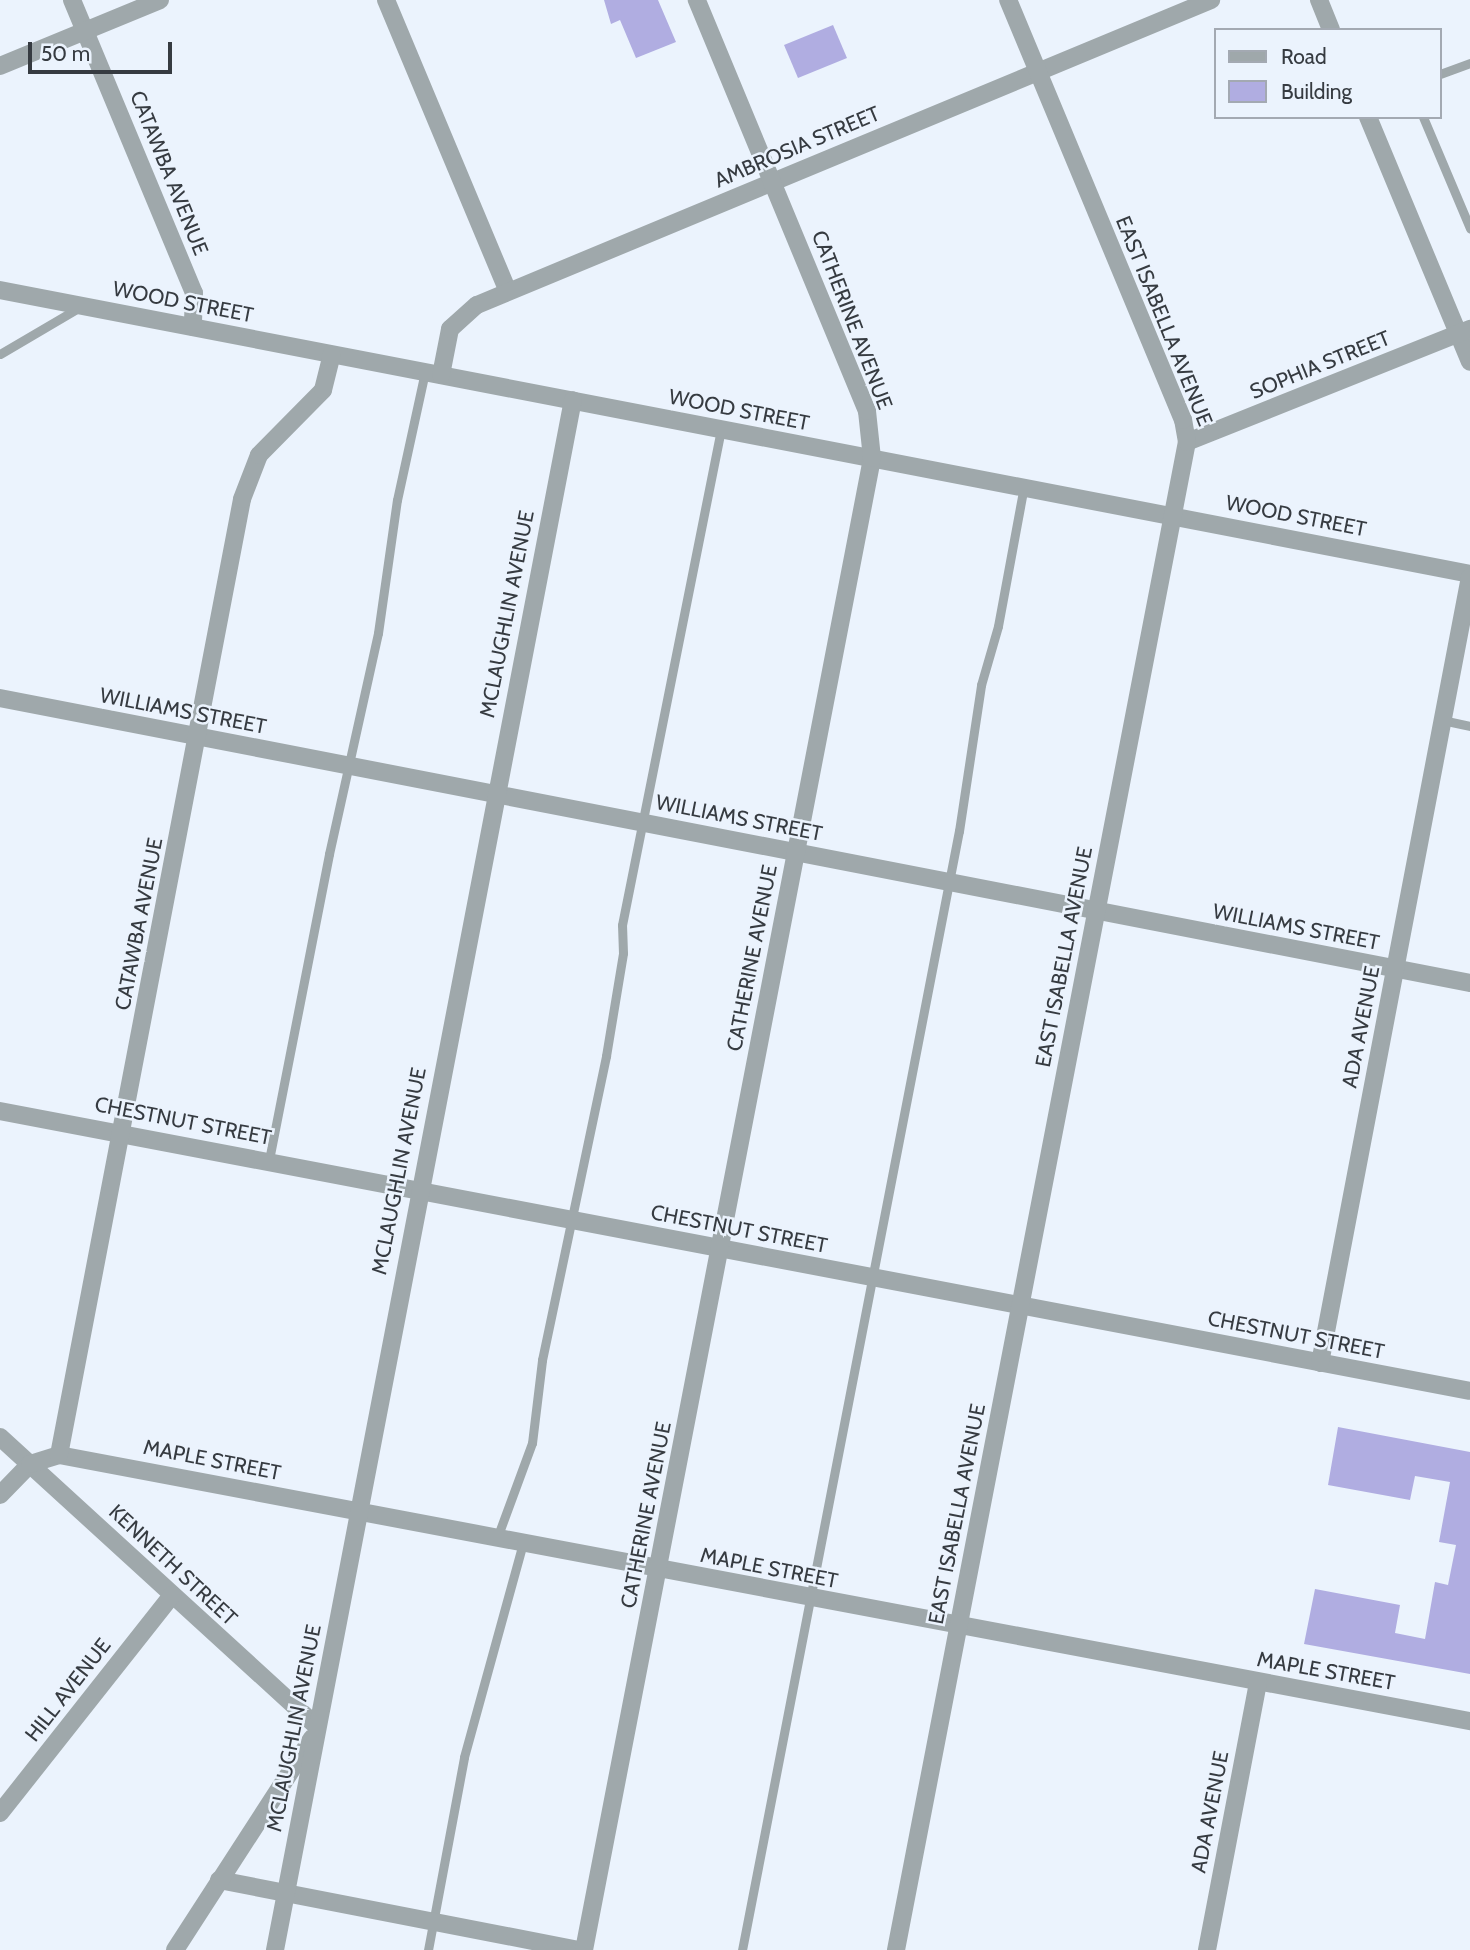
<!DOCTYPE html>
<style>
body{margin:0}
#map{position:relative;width:1470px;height:1950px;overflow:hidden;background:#ebf3fd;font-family:Cabin,sans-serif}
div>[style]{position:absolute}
.building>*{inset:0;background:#b0ade1}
.service>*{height:9px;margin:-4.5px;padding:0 4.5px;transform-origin:4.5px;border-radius:4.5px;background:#9fa8ab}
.minor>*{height:18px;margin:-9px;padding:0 9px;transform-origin:9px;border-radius:9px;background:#9fa8ab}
span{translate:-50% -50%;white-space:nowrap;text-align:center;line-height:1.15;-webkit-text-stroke:5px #ebf3fd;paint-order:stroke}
.street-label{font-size:21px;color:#363b41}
.legend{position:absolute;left:1214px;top:28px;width:228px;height:91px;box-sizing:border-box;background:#ebf3fd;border:2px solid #a3a9b2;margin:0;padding:9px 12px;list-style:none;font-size:21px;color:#363b41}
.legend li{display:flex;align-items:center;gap:14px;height:35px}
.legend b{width:35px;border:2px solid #a3a9b2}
.scale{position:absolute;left:28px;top:42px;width:144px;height:32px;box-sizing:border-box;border:4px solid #363b41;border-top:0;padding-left:9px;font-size:21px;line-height:24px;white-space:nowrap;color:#363b41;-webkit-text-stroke:5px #ebf3fd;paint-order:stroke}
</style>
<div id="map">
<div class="building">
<i style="clip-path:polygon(604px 0,658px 0,676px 42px,636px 58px,620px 20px,611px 24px)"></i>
<i style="clip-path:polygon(833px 25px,847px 58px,798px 78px,784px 45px)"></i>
<i style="clip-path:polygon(1338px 1427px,1470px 1452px,1470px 1674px,1304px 1644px,1315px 1589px,1400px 1605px,1395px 1633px,1425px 1639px,1435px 1582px,1448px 1585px,1456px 1545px,1439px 1542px,1450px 1482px,1415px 1476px,1410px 1500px,1328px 1485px)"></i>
</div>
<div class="service">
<i style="left:1440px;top:74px;width:32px;rotate:-20deg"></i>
<i style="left:1423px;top:117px;width:121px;rotate:67.1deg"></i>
<i style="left:0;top:354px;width:93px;rotate:-30.4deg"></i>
<i style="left:1442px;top:720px;width:29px;rotate:12deg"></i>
<i style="left:269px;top:1160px;width:312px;rotate:-78.9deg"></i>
<i style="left:329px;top:854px;width:226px;rotate:-77.5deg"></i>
<i style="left:378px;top:633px;width:134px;rotate:-81.9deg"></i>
<i style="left:397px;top:500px;width:131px;rotate:-77.7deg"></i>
<i style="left:497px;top:1538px;width:101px;rotate:-69.8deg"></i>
<i style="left:532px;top:1443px;width:84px;rotate:-83.1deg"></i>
<i style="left:542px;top:1360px;width:311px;rotate:-78.1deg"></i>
<i style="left:606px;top:1056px;width:104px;rotate:-80.6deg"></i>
<i style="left:623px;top:953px;width:28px;rotate:-92deg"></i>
<i style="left:622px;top:925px;width:506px;rotate:-78.71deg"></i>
<i style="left:428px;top:1950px;width:196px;rotate:-79.4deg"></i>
<i style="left:464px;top:1757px;width:222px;rotate:-74.6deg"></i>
<i style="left:742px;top:1950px;width:1140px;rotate:-79.03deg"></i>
<i style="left:959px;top:831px;width:148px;rotate:-81.4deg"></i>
<i style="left:981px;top:685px;width:61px;rotate:-73.9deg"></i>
<i style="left:998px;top:626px;width:142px;rotate:-79.5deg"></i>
</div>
<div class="minor">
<i style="left:72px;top:0;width:317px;rotate:67.4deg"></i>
<i style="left:194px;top:293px;width:34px;rotate:92deg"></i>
<i style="left:386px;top:0;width:316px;rotate:67.3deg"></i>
<i style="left:1319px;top:0;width:32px;rotate:68deg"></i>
<i style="left:0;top:66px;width:173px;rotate:-22.4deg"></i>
<i style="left:1368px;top:117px;width:265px;rotate:67.4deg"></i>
<i style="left:0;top:290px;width:1497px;rotate:10.93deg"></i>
<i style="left:441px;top:375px;width:47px;rotate:-78.9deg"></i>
<i style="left:450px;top:329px;width:36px;rotate:-42deg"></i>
<i style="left:477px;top:305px;width:795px;rotate:-22.56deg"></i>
<i style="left:1187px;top:442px;width:305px;rotate:-21.8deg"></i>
<i style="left:0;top:698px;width:1497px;rotate:10.97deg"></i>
<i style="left:0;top:1111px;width:1496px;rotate:10.78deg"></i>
<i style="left:1320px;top:1363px;width:800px;rotate:-79.2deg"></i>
<i style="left:0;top:1437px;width:429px;rotate:42.4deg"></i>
<i style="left:59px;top:1455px;width:1436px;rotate:10.68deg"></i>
<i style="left:0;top:1495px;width:43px;rotate:-45.9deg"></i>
<i style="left:30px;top:1464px;width:30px;rotate:-17deg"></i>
<i style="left:59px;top:1455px;width:973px;rotate:-79.16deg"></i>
<i style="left:242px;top:499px;width:47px;rotate:-68.9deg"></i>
<i style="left:259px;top:455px;width:91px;rotate:-45.4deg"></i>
<i style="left:323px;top:390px;width:36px;rotate:-76deg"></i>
<i style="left:0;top:1813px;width:278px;rotate:-51.7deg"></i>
<i style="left:219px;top:1880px;width:368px;rotate:11deg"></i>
<i style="left:175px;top:1950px;width:252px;rotate:-57.1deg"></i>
<i style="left:275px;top:1950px;width:1578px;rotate:-79.12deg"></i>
<i style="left:584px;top:1950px;width:1520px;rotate:-79.07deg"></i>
<i style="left:872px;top:458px;width:47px;rotate:-96.1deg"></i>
<i style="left:867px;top:411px;width:445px;rotate:-112.5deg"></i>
<i style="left:896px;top:1950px;width:1536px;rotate:-79.08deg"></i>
<i style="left:1187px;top:442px;width:22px;rotate:-100deg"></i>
<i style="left:1183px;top:420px;width:455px;rotate:-112.6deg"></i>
<i style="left:1207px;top:1950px;width:273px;rotate:-79.2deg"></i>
</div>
<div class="street-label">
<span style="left:797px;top:147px;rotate:-23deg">AMBROSIA STREET</span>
<span style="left:169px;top:173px;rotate:68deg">CATAWBA AVENUE</span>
<span style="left:183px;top:302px;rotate:11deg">WOOD STREET</span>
<span style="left:852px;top:320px;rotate:69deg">CATHERINE AVENUE</span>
<span style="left:1164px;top:321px;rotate:68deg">EAST ISABELLA AVENUE</span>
<span style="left:1320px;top:365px;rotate:-22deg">SOPHIA STREET</span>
<span style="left:739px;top:410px;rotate:11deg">WOOD STREET</span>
<span style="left:1296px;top:516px;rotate:11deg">WOOD STREET</span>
<span style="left:507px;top:614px;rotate:-79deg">MCLAUGHLIN AVENUE</span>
<span style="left:183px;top:711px;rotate:11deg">WILLIAMS STREET</span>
<span style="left:739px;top:818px;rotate:11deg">WILLIAMS STREET</span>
<span style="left:139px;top:924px;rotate:-79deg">CATAWBA AVENUE</span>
<span style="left:1296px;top:927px;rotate:11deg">WILLIAMS STREET</span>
<span style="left:1064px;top:957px;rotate:-79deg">EAST ISABELLA AVENUE</span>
<span style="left:752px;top:958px;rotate:-79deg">CATHERINE AVENUE</span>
<span style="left:1361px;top:1027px;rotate:-79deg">ADA AVENUE</span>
<span style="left:183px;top:1121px;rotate:11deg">CHESTNUT STREET</span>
<span style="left:399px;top:1171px;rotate:-79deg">MCLAUGHLIN AVENUE</span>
<span style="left:739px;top:1229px;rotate:11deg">CHESTNUT STREET</span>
<span style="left:1296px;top:1335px;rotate:11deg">CHESTNUT STREET</span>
<span style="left:212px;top:1460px;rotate:11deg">MAPLE STREET</span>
<span style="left:957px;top:1514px;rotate:-79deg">EAST ISABELLA AVENUE</span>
<span style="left:646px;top:1515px;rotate:-79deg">CATHERINE AVENUE</span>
<span style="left:173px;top:1565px;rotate:43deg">KENNETH STREET</span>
<span style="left:769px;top:1568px;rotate:11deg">MAPLE STREET</span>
<span style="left:1326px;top:1671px;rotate:10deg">MAPLE STREET</span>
<span style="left:68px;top:1690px;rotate:-52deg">HILL AVENUE</span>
<span style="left:294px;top:1728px;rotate:-79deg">MCLAUGHLIN AVENUE</span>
<span style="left:1210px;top:1812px;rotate:-79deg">ADA AVENUE</span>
</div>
<ul class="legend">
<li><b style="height:9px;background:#9fa8ab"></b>Road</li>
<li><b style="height:19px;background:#b0ade1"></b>Building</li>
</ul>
<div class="scale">50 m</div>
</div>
